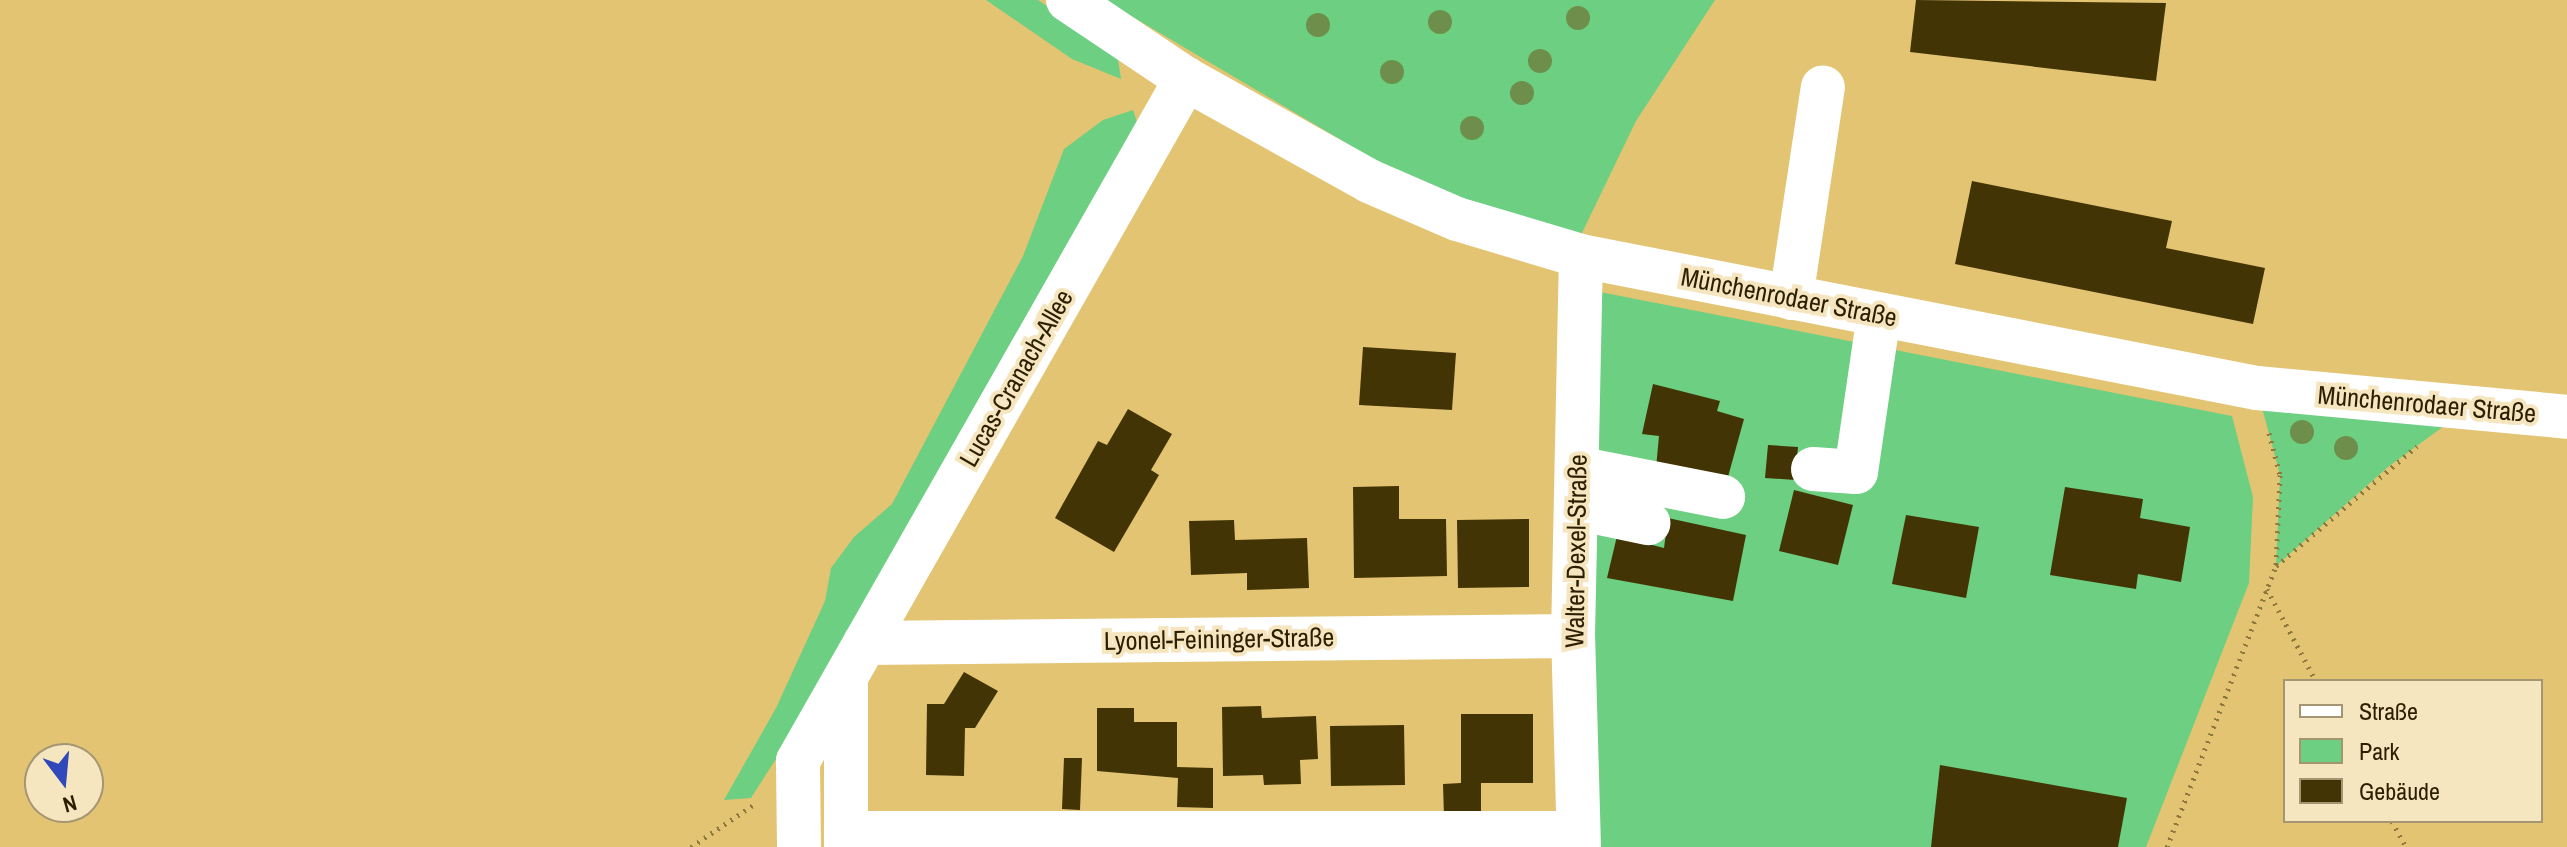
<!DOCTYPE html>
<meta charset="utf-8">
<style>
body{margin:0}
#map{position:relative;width:2567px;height:847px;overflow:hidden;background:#e3c473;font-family:"Archivo Narrow",sans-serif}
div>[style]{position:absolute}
.green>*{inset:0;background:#6dcf81}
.building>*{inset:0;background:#433406}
.path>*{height:5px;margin-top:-2.5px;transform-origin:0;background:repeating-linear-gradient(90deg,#8e783e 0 2px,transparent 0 8px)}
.minor>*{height:44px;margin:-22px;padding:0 22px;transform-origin:22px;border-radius:22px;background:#fff}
.trees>*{width:24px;height:24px;margin:-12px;border-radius:50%;background:#6e8f4b}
span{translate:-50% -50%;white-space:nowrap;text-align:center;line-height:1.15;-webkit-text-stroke:8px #f6e6c0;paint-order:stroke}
.street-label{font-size:26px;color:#2b1f00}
.legend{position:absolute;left:2283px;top:679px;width:260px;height:144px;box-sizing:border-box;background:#f6e6c0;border:2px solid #a59673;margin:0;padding:10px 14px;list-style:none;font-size:24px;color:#2b1f00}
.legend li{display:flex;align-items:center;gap:16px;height:40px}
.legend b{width:40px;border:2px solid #a59673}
.north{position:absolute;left:24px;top:743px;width:80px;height:80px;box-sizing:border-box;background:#f6e6c0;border:2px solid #a59673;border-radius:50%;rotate:164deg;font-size:22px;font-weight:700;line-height:32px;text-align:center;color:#2b1f00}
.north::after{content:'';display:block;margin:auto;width:28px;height:36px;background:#3048b9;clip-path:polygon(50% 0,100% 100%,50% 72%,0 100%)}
</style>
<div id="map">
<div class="green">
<i style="clip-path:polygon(986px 0,1038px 0,1117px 53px,1121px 79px,1072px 59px)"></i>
<i style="clip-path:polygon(1104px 0,1715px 0,1636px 121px,1581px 235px,1462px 202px,1385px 166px)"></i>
<i style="clip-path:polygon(1133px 110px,1139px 128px,801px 720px,751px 798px,724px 800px,776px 708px,825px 601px,831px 568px,854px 537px,892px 504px,1023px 256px,1064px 149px,1103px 120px)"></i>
<i style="clip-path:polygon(1595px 291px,2232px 416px,2253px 497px,2249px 583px,2146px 847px,1597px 847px,1590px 529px)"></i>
<i style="clip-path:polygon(2257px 389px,2470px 407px,2388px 467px,2276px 566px,2280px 475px)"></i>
</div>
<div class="building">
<i style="clip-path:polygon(1916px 0,2166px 3px,2156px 81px,1910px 52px)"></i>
<i style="clip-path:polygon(1972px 181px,2172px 221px,2166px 248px,2265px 268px,2253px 324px,1955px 264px)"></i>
<i style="clip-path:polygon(1363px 347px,1456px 353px,1452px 410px,1359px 405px)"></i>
<i style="clip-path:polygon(1653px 384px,1720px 401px,1717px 411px,1744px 419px,1726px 484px,1656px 468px,1659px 436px,1642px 434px)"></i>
<i style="clip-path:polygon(1128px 409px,1172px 434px,1151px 470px,1159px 475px,1114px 552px,1055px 518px,1098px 441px,1107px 445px)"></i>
<i style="clip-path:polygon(1768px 445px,1798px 447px,1795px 480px,1765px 478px)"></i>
<i style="clip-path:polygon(1399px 486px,1399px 519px,1446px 519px,1447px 576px,1354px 578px,1353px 487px)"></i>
<i style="clip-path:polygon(2065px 487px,2143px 499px,2140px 518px,2190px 527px,2181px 582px,2138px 574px,2136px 589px,2050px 575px)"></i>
<i style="clip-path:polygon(1794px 490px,1853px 505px,1838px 565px,1779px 551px)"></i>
<i style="clip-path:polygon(1906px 515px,1979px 527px,1966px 598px,1892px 584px)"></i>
<i style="clip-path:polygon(1668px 518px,1746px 535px,1733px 601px,1607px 578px,1617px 536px,1664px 548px)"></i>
<i style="clip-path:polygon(1529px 519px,1529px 587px,1458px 588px,1457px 520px)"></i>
<i style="clip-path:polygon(1234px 520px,1235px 540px,1307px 538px,1309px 588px,1247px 590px,1247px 573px,1191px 575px,1189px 521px)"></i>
<i style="clip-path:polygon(964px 672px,998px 691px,975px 728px,965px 728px,964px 776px,926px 775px,927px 704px,944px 704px)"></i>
<i style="clip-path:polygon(1261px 706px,1262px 718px,1316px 716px,1318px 759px,1300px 760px,1301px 784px,1264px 785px,1263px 775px,1223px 776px,1222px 707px)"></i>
<i style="clip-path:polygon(1097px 708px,1134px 708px,1134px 722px,1177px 722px,1177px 767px,1213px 768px,1213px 808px,1177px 807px,1178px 778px,1097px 771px)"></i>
<i style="clip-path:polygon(1461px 714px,1533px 714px,1533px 783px,1481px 783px,1481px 817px,1444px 817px,1443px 784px,1461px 783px)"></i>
<i style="clip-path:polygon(1404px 725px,1405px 785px,1331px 786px,1330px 726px)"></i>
<i style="clip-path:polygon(1064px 758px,1082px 758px,1080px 810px,1062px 809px)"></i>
<i style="clip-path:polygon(1940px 765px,2127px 798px,2118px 847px,1931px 847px)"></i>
</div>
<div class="path">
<i style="left:2269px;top:433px;width:43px;rotate:75.3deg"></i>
<i style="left:2280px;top:475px;width:90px;rotate:92.5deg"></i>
<i style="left:2267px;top:589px;width:104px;rotate:62deg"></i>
<i style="left:2392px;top:821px;width:30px;rotate:62deg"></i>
<i style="left:691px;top:847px;width:78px;rotate:-34.1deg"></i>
<i style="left:2167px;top:847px;width:301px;rotate:-68.8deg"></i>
<i style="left:2276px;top:566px;width:185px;rotate:-40.4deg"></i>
</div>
<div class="minor">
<i style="left:1068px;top:0;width:142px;rotate:33.8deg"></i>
<i style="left:1186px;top:79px;width:210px;rotate:29.1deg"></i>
<i style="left:1369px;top:181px;width:96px;rotate:23.4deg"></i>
<i style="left:1457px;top:219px;width:129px;rotate:16.6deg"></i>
<i style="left:1581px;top:256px;width:689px;rotate:11.05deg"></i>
<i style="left:2257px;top:388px;width:311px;rotate:5.3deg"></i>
<i style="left:1791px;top:298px;width:213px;rotate:-81.4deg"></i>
<i style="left:1577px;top:468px;width:149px;rotate:11.2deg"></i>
<i style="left:1813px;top:469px;width:43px;rotate:4deg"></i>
<i style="left:1856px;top:472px;width:159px;rotate:-81.7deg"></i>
<i style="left:1576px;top:508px;width:74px;rotate:11.8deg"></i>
<i style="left:865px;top:643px;width:708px;rotate:-0.57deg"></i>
<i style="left:846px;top:833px;width:732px"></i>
<i style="left:799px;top:847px;width:86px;rotate:-90.7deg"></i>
<i style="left:798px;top:761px;width:785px;rotate:-60.36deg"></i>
<i style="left:846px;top:847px;width:166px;rotate:-90deg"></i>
<i style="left:1579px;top:847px;width:211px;rotate:-91.6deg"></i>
<i style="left:1573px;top:636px;width:380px;rotate:-88.8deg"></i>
</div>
<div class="trees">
<i style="left:1578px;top:18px"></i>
<i style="left:1440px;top:22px"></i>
<i style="left:1318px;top:25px"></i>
<i style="left:1540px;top:61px"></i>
<i style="left:1392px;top:72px"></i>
<i style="left:1522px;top:93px"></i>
<i style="left:1472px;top:128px"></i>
<i style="left:2302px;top:432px"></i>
<i style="left:2346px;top:448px"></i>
</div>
<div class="street-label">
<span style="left:1789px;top:297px;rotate:11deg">Münchenrodaer Straße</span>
<span style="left:1016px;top:378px;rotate:-60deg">Lucas-Cranach-Allee</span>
<span style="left:2427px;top:404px;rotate:5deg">Münchenrodaer Straße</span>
<span style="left:1576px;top:551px;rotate:-89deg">Walter-Dexel-Straße</span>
<span style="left:1219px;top:639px;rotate:-1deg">Lyonel-Feininger-Straße</span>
</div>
<ul class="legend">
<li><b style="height:10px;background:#fff"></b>Straße</li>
<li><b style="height:22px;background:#6dcf81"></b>Park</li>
<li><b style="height:22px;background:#433406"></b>Gebäude</li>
</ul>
<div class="north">N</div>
</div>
